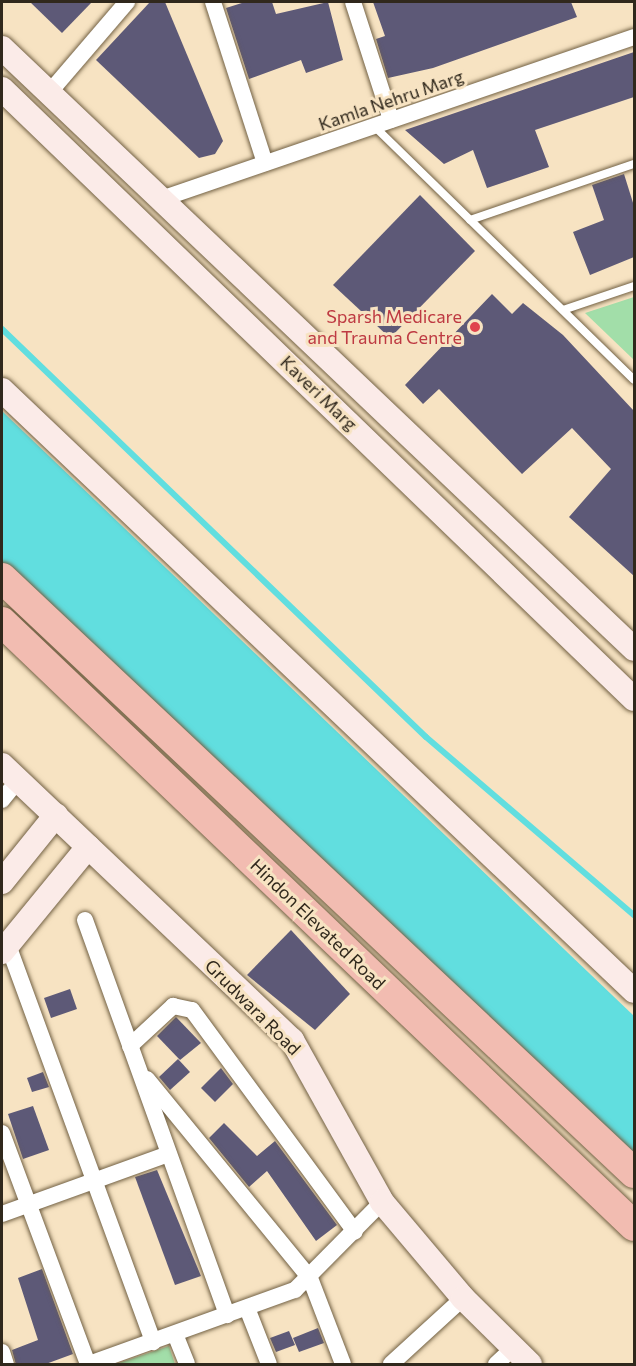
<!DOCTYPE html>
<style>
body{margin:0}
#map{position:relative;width:636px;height:1366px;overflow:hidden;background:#f7e3c2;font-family:Commissioner,sans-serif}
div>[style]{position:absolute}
.green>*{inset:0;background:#a2dea9}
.water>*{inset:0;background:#61dedf}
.stream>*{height:6px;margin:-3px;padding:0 3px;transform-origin:3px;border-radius:3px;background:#61dedf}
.building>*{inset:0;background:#5d5977}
.roads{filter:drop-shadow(0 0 2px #726144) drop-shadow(0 0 2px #726144)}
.lane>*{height:8px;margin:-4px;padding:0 4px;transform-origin:4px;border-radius:4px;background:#fff}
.street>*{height:16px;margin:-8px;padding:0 8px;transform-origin:8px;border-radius:8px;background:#fff}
.secondary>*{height:24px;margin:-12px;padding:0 12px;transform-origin:12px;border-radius:12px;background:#fbebe8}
.highway>*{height:30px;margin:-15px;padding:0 15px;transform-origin:15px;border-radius:15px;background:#f2bcb1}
.dots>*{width:16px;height:16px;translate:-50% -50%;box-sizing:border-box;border:3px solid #f7e3c2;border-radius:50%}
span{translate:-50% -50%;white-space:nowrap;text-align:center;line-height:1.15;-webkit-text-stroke:6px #f7e3c2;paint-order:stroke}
.street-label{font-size:18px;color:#30281c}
.health-label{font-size:18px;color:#be3a42}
.right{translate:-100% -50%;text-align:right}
.frame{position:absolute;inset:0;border:3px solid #30281c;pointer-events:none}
</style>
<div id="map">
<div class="green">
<i style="clip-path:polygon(634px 297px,634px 360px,585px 313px)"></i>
<i style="clip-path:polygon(169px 1346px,175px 1364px,116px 1364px)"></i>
</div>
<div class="water">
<i style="clip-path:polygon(2px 411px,634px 1016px,634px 1184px,2px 578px)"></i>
</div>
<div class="stream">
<i style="left:2px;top:329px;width:588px;rotate:43.9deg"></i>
<i style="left:426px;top:737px;width:274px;rotate:40.6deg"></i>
</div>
<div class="building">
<i style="clip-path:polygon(30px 2px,92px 2px,62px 33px)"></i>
<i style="clip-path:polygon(150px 2px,165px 2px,223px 141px,215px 154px,199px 158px,96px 60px)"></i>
<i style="clip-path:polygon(245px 2px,272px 2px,276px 14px,328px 2px,343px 60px,306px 73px,301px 60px,249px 79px,226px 8px)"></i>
<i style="clip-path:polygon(373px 2px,571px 2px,577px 17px,433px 68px,388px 78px,376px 39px,385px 36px)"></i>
<i style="clip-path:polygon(634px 52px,634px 97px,535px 130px,549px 167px,487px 188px,473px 150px,444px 164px,405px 130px)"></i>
<i style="clip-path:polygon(624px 174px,634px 206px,634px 257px,590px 275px,573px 232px,604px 220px,592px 185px)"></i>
<i style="clip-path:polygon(420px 195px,475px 251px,390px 338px,333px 285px)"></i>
<i style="clip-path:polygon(492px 294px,512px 314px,523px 303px,563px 335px,634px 411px,634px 576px,569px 517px,611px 469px,572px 428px,522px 474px,439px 389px,423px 404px,405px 385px)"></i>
<i style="clip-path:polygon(291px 930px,350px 994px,315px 1030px,247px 975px)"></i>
<i style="clip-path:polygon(70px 989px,77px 1009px,51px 1018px,44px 998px)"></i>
<i style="clip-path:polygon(176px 1017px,201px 1043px,180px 1060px,157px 1036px)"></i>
<i style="clip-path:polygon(178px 1059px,190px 1072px,170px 1090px,159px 1077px)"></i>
<i style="clip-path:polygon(221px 1068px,233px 1084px,215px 1102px,201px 1088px)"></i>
<i style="clip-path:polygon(43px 1072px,49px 1087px,32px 1092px,27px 1078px)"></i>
<i style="clip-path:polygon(33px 1106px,49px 1150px,23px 1159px,8px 1114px)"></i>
<i style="clip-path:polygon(224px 1123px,257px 1156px,275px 1141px,337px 1225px,316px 1241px,267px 1171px,249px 1187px,209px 1138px)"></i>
<i style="clip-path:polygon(157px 1170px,201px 1276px,175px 1285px,135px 1177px)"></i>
<i style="clip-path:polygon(42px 1269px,73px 1354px,43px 1365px,16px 1365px,12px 1350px,38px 1340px,18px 1278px)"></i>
<i style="clip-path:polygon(318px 1328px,324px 1343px,299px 1352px,293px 1338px)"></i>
<i style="clip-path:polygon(289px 1331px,295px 1345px,276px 1352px,270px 1338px)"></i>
</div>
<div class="roads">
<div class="lane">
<i style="left:374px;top:126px;width:363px;rotate:44.3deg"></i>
<i style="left:470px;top:220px;width:173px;rotate:-18.9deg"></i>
<i style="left:563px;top:310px;width:75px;rotate:-18.7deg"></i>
</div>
<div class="street">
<i style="left:213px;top:2px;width:169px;rotate:72.1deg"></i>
<i style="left:353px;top:2px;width:124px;rotate:72.1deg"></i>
<i style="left:49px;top:93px;width:120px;rotate:-49.4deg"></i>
<i style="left:161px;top:199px;width:500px;rotate:-18.9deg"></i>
<i style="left:2px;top:800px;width:26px;rotate:-51deg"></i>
<i style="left:85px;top:920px;width:420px;rotate:70.2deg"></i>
<i style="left:8px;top:945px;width:423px;rotate:69.9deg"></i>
<i style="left:130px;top:1046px;width:59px;rotate:-42.9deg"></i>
<i style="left:173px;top:1006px;width:19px;rotate:12deg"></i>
<i style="left:192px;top:1010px;width:275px;rotate:53.7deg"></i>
<i style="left:147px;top:1079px;width:257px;rotate:50.7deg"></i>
<i style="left:310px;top:1278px;width:92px;rotate:69deg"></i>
<i style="left:2px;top:1133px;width:246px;rotate:69.6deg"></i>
<i style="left:2px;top:1214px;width:177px;rotate:-19.8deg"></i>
<i style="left:247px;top:1308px;width:60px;rotate:68.6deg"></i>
<i style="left:175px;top:1334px;width:32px;rotate:68deg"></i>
<i style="left:2px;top:1352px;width:13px;rotate:72deg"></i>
<i style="left:89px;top:1364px;width:219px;rotate:-19.8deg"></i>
<i style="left:295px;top:1290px;width:124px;rotate:-45.3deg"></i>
<i style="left:391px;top:1364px;width:98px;rotate:-42.5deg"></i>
<i style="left:496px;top:1364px;width:23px;rotate:-43deg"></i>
</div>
<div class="secondary">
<i style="left:2px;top:48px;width:872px;rotate:43.56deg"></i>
<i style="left:2px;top:89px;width:878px;rotate:43.99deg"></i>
<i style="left:2px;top:390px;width:872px;rotate:43.56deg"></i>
<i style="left:2px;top:765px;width:400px;rotate:43.5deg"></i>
<i style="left:292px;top:1040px;width:185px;rotate:60.9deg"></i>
<i style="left:382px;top:1202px;width:126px;rotate:49.8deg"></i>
<i style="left:463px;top:1298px;width:94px;rotate:44.6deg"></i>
<i style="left:2px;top:882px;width:86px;rotate:-51.1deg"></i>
<i style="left:2px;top:952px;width:136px;rotate:-50.7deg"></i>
</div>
<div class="highway">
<i style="left:2px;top:578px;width:868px;rotate:43.27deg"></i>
<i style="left:2px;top:622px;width:874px;rotate:43.7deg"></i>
</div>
</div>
<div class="dots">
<i style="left:475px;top:327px;background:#e0444e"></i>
</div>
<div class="street-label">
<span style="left:391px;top:100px;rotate:-19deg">Kamla Nehru Marg</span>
<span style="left:319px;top:393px;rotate:44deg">Kaveri Marg</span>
<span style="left:318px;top:924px;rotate:44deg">Hindon Elevated Road</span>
<span style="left:253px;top:1007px;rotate:45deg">Grudwara Road</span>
</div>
<div class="health-label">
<span class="right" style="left:462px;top:327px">Sparsh Medicare<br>and Trauma Centre</span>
</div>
<div class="frame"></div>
</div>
